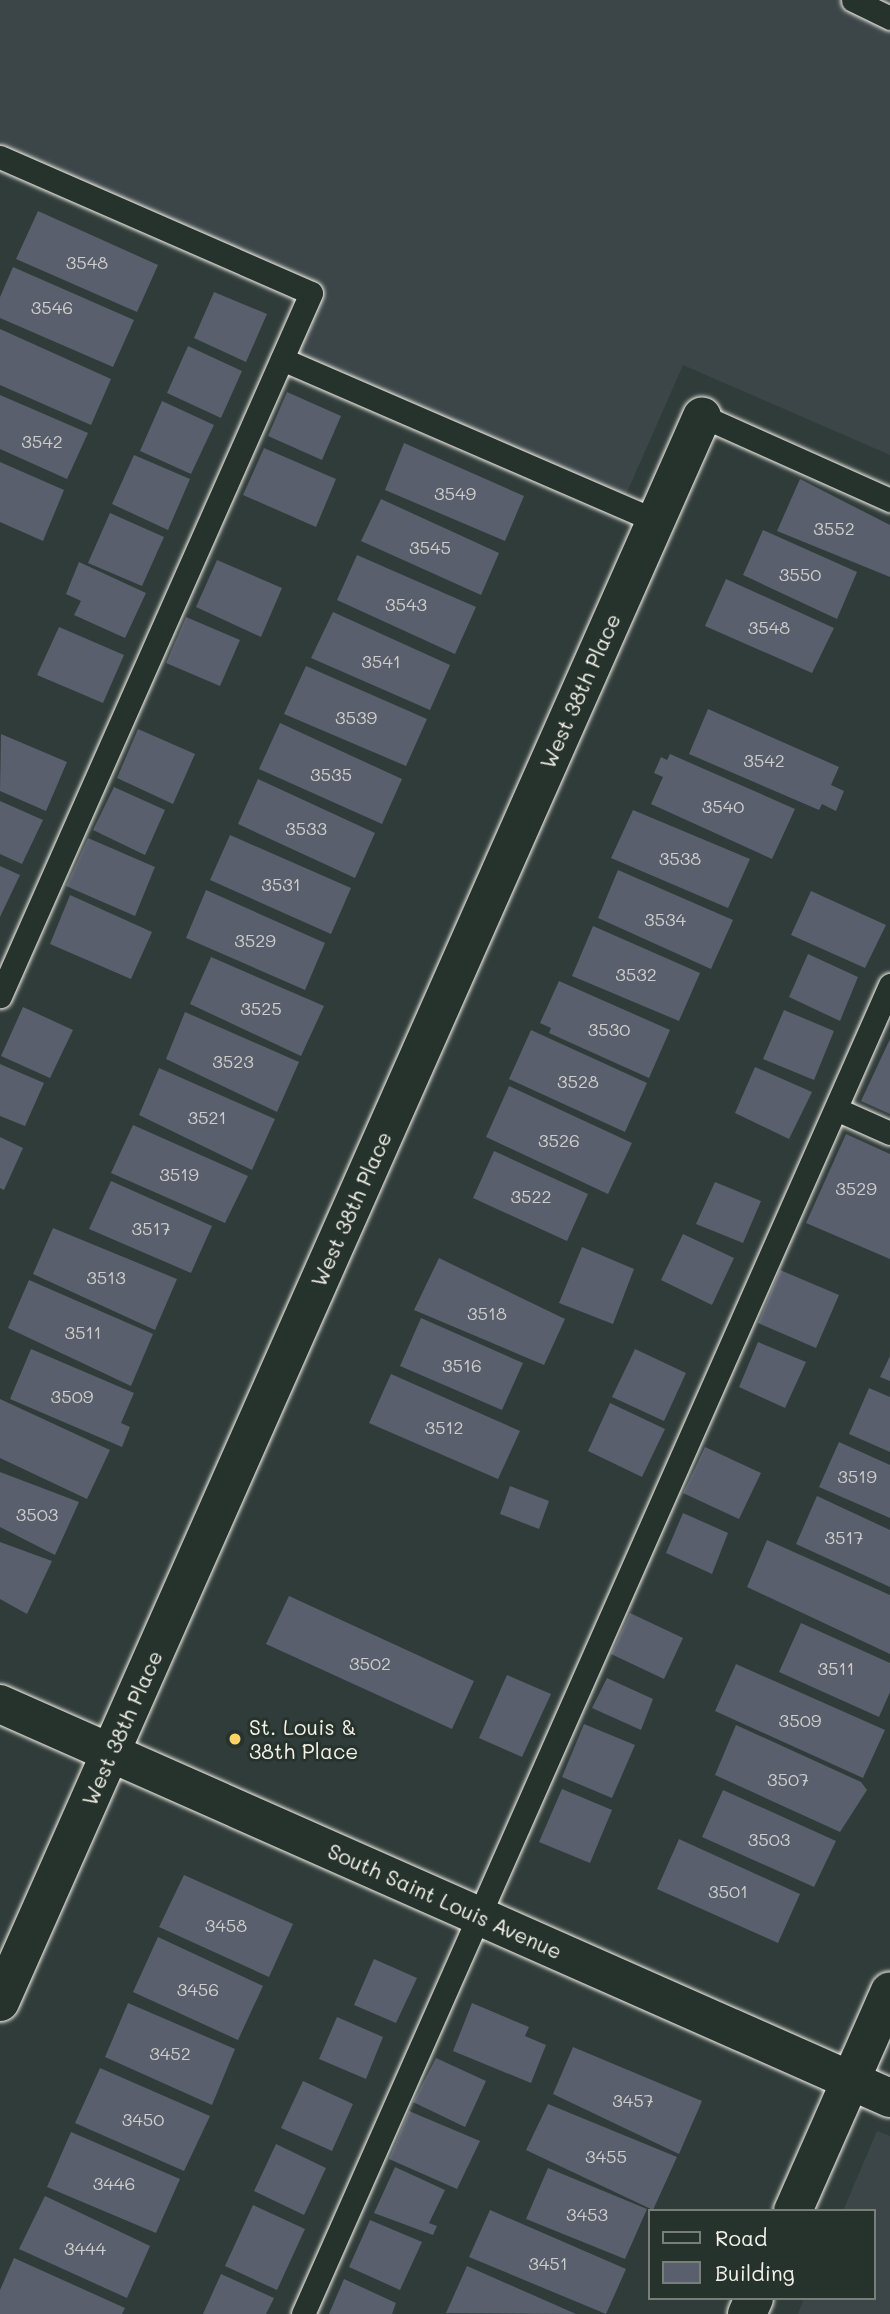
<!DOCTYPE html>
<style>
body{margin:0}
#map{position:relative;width:890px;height:2314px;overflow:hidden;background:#303c3a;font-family:Mali,sans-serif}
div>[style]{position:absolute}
.built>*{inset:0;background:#3c4649}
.building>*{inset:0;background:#595f6c}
.roads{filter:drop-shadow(0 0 2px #f4f1e8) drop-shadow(0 0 2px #f4f1e8)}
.service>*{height:23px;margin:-11.5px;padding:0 11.5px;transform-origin:11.5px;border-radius:11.5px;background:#26332d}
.minor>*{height:38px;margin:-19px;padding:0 19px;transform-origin:19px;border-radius:19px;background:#26332d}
.dots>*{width:19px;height:19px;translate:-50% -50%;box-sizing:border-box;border:4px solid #26332d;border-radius:50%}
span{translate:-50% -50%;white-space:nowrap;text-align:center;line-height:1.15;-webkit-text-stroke:6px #26332d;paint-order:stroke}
.number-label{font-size:18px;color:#cdccc9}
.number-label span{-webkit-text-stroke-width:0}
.street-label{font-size:21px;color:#f4f1e8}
.poi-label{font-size:21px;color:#f4f1e8}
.left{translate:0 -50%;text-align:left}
.legend{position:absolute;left:648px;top:2209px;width:228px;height:91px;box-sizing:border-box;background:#26332d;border:2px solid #787f78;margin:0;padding:9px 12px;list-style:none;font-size:21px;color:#f4f1e8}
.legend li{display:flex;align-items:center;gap:14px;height:35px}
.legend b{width:35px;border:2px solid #787f78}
</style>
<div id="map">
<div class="built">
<i style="clip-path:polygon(0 0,890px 0,890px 455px,683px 365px,621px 506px,282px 359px,311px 294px,0 157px)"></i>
<i style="clip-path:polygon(877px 2131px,890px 2136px,890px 2314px,798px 2314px,804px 2298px,874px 2298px,874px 2211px,843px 2211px)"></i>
</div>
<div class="building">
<i style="clip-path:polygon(38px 211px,158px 265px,137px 312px,16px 259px)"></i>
<i style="clip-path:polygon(13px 267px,134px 320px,113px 367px,0 318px,0 297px)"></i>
<i style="clip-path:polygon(214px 292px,267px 314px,246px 362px,194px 338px)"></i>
<i style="clip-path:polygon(0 329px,111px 379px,91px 425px,0 385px)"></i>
<i style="clip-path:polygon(188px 346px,242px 371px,221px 418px,167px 393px)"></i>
<i style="clip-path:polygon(287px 392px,341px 416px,322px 460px,268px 436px)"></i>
<i style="clip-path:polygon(0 395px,88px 433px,67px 479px,0 449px)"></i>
<i style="clip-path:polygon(162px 401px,214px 425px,191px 474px,140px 451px)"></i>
<i style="clip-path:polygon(404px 443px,524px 496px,505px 541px,385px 490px)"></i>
<i style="clip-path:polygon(264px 448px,336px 479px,316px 527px,243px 495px)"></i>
<i style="clip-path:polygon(134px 455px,190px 479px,168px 530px,112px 504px)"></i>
<i style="clip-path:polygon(0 462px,64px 490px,43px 541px,0 522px)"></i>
<i style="clip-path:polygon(800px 479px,890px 525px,890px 577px,777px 531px)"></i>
<i style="clip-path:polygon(381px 499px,499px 553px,481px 595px,361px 541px)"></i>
<i style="clip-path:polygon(110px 513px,164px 537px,142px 586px,88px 563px)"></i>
<i style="clip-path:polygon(763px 530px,857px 572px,837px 619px,743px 575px)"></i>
<i style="clip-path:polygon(357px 555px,476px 607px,455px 654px,337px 600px)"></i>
<i style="clip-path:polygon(217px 560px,282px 588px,261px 637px,196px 607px)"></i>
<i style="clip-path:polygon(79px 562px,146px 593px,125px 638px,74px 615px,81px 601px,66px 594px)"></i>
<i style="clip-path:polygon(726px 579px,834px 628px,812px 673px,705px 626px)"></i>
<i style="clip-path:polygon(333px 612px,450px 665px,430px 710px,311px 658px)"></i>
<i style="clip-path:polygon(186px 617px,240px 640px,220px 686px,166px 663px)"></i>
<i style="clip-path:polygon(59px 627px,124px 655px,103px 703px,37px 675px)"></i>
<i style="clip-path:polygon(306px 666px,427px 719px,406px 766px,284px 714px)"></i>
<i style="clip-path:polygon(708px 709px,839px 767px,831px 785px,844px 791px,836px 811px,822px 804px,819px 810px,689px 754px)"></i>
<i style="clip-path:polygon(280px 723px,402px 779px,382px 824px,259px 769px)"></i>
<i style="clip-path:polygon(138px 729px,195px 754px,173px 804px,117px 778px)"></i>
<i style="clip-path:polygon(1px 734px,67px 762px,46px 811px,0 791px)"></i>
<i style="clip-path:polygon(670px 754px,795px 809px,772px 859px,651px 804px,663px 777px,654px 773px,661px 757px,667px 760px)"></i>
<i style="clip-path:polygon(258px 779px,375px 833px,355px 878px,238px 824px)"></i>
<i style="clip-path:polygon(114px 787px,165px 810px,145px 855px,93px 830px)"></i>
<i style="clip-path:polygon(0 801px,43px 820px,22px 864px,0 854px)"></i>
<i style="clip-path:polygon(633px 810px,750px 859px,728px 908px,611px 858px)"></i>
<i style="clip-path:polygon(230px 835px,351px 888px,331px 934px,210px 880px)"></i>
<i style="clip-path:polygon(88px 838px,155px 867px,135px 916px,66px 886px)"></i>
<i style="clip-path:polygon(0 866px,20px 875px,0 917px)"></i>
<i style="clip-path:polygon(618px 870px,733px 920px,711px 969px,598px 918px)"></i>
<i style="clip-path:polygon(206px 890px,325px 943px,305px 990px,186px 938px)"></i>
<i style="clip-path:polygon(811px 891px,886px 925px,865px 968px,791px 935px)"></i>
<i style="clip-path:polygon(70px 895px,152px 932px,131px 979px,50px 944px)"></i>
<i style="clip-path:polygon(593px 926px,700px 973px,679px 1021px,572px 976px)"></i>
<i style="clip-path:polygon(808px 954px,858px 977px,840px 1021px,789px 997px)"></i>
<i style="clip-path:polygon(211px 957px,324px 1006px,301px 1056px,190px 1004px)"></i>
<i style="clip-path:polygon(559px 981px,670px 1030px,649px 1078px,549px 1033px,551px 1028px,540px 1023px)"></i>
<i style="clip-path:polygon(23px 1007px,73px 1030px,50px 1078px,1px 1056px)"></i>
<i style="clip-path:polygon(784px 1010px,834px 1031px,814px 1080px,763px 1059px)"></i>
<i style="clip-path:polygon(185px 1012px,299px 1062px,277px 1112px,166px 1059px)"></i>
<i style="clip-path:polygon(531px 1030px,647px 1083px,625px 1132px,509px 1079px)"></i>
<i style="clip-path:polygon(890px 1039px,890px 1114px,861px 1101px)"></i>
<i style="clip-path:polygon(0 1064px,44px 1083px,25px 1126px,0 1116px)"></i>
<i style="clip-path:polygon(755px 1067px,812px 1092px,789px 1139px,735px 1113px)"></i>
<i style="clip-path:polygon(159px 1068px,275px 1119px,252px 1170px,139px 1115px)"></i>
<i style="clip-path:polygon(509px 1086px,632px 1143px,608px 1194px,486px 1137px)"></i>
<i style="clip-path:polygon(133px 1125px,248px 1176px,225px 1223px,111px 1173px)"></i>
<i style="clip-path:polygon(846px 1134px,890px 1154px,890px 1259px,806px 1223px)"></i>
<i style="clip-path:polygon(0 1137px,23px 1148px,4px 1190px,0 1188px)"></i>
<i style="clip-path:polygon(494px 1151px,588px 1194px,567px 1241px,473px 1198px)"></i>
<i style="clip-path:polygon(111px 1181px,212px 1226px,191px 1273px,89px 1229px)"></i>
<i style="clip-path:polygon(715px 1182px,761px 1201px,743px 1243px,696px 1224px)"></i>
<i style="clip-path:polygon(53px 1228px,177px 1279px,155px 1330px,33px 1274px)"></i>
<i style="clip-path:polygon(683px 1234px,734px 1258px,712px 1305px,661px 1280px)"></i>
<i style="clip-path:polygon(582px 1247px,634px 1269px,613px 1324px,559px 1303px)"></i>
<i style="clip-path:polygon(439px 1258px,565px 1319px,544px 1365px,414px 1310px)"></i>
<i style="clip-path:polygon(780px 1270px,839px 1295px,816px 1348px,758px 1323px)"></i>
<i style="clip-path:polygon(29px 1280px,153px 1334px,131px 1386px,8px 1328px)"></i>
<i style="clip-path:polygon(421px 1318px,523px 1363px,502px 1410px,400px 1366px)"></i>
<i style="clip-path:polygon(758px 1342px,806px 1362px,785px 1408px,739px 1387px)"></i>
<i style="clip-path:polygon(31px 1349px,134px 1393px,121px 1423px,130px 1427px,122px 1447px,10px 1399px)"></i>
<i style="clip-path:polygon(635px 1349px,686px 1373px,664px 1421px,612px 1397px)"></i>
<i style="clip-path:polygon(890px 1356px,890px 1381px,880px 1377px)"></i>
<i style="clip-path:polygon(391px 1374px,520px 1431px,498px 1479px,369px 1423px)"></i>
<i style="clip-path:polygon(869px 1388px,890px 1397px,890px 1452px,849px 1434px)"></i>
<i style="clip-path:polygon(0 1399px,110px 1450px,87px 1499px,0 1458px)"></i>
<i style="clip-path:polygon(610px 1403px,665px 1429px,642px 1477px,588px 1451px)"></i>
<i style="clip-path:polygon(839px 1442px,890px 1465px,890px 1518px,819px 1487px)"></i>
<i style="clip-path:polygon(705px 1447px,761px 1473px,739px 1519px,683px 1493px)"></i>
<i style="clip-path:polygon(0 1472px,79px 1502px,55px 1555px,0 1527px)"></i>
<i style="clip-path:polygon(510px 1486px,549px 1501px,539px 1529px,500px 1514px)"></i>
<i style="clip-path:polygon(817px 1496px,890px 1530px,890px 1587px,796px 1544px)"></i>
<i style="clip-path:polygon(683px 1513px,728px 1533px,712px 1574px,666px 1553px)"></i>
<i style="clip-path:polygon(767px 1540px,890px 1595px,890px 1654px,747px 1587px)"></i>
<i style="clip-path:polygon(0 1542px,52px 1561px,27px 1614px,0 1599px)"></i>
<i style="clip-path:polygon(289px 1596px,474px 1681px,452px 1729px,266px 1644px)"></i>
<i style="clip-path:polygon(630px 1613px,683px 1638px,664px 1679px,611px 1654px)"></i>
<i style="clip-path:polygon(801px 1623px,890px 1663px,890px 1692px,879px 1717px,779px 1672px)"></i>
<i style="clip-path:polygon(736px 1664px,885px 1730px,863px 1778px,715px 1711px)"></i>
<i style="clip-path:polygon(507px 1675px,551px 1694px,522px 1757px,479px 1738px)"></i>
<i style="clip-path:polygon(607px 1678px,653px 1699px,641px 1730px,592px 1708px)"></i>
<i style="clip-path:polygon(584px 1724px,635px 1745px,612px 1798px,562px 1777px)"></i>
<i style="clip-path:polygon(736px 1725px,861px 1782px,867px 1790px,840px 1832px,715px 1775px)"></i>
<i style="clip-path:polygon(562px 1789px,612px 1810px,590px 1863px,539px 1842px)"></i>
<i style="clip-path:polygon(723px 1790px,836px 1841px,814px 1887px,702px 1837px)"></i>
<i style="clip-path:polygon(679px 1839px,800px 1894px,778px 1943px,657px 1889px)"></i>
<i style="clip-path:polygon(184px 1875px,293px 1924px,269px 1977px,159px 1927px)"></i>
<i style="clip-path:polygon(158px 1937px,263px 1986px,238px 2040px,133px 1992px)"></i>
<i style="clip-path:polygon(374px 1959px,417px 1978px,396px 2023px,354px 2005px)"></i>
<i style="clip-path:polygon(128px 2003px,235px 2049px,212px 2105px,105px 2057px)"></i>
<i style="clip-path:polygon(472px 2003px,529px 2027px,525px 2036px,546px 2045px,531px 2083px,453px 2051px)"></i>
<i style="clip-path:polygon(337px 2017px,383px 2037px,366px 2079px,319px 2059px)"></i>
<i style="clip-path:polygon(573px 2047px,702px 2101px,679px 2154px,553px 2094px)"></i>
<i style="clip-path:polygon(436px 2058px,486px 2081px,465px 2127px,413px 2102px)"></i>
<i style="clip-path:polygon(100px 2068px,210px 2116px,184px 2171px,75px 2123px)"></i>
<i style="clip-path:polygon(303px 2081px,353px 2104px,332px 2151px,281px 2128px)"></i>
<i style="clip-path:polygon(548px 2104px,677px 2157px,653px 2210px,526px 2150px)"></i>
<i style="clip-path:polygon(409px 2111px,480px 2141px,457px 2189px,389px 2159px)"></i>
<i style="clip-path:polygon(71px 2132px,180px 2179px,156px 2233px,47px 2187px)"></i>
<i style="clip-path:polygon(276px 2144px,326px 2168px,304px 2215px,254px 2191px)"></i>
<i style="clip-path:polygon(395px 2167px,445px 2190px,429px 2223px,437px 2226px,433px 2235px,374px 2213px)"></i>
<i style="clip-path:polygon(548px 2168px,647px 2209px,625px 2259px,526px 2219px)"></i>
<i style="clip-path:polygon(45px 2196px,150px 2246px,127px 2298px,19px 2249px)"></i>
<i style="clip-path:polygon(253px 2205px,305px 2229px,277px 2290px,225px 2266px)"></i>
<i style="clip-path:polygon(490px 2210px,626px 2269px,606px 2314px,469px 2257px)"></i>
<i style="clip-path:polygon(370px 2220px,422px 2242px,400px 2290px,349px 2267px)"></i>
<i style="clip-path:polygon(14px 2258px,125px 2308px,122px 2314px,0 2314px,0 2290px)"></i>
<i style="clip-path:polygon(467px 2266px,576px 2314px,446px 2313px)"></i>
<i style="clip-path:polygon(221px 2274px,274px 2298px,266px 2314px,203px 2314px)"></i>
<i style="clip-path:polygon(344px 2279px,396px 2303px,392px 2314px,329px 2314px)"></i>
</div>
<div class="roads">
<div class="service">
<i style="left:853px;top:0;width:41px;rotate:25.9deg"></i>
<i style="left:0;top:157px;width:339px;rotate:23.6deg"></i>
<i style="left:311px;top:293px;width:769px;rotate:113.86deg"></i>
<i style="left:282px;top:359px;width:408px;rotate:23.4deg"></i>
<i style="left:702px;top:416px;width:206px;rotate:24.1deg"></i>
<i style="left:836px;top:1109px;width:59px;rotate:24deg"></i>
<i style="left:303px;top:2314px;width:1453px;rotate:-66.17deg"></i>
</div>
<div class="minor">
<i style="left:0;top:1704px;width:973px;rotate:23.88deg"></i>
<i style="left:0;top:2002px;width:1734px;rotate:-66.12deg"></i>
<i style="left:793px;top:2211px;width:240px;rotate:-66.2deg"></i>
<i style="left:747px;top:2314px;width:17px;rotate:-66deg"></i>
</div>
</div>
<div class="dots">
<i style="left:235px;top:1739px;background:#ffd166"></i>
</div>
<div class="number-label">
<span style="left:87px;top:262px">3548</span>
<span style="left:52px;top:307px">3546</span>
<span style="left:42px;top:441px">3542</span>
<span style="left:455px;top:493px">3549</span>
<span style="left:834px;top:528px">3552</span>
<span style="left:430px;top:547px">3545</span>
<span style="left:800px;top:574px">3550</span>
<span style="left:406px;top:604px">3543</span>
<span style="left:769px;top:627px">3548</span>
<span style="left:381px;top:661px">3541</span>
<span style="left:356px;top:717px">3539</span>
<span style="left:764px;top:760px">3542</span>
<span style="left:331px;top:774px">3535</span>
<span style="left:723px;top:806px">3540</span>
<span style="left:306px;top:828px">3533</span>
<span style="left:680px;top:858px">3538</span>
<span style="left:281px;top:884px">3531</span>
<span style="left:665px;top:919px">3534</span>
<span style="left:255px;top:940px">3529</span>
<span style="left:636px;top:974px">3532</span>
<span style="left:261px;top:1008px">3525</span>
<span style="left:609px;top:1029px">3530</span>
<span style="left:233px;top:1061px">3523</span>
<span style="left:578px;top:1081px">3528</span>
<span style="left:207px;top:1117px">3521</span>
<span style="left:559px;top:1140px">3526</span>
<span style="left:179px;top:1174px">3519</span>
<span style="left:856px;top:1188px">3529</span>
<span style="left:531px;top:1196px">3522</span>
<span style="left:151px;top:1228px">3517</span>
<span style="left:106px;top:1277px">3513</span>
<span style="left:487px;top:1313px">3518</span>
<span style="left:83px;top:1332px">3511</span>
<span style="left:462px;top:1365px">3516</span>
<span style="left:72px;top:1396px">3509</span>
<span style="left:444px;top:1427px">3512</span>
<span style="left:857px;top:1476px">3519</span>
<span style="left:37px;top:1514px">3503</span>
<span style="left:844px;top:1537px">3517</span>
<span style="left:370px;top:1663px">3502</span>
<span style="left:836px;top:1668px">3511</span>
<span style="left:800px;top:1720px">3509</span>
<span style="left:788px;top:1779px">3507</span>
<span style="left:769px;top:1839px">3503</span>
<span style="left:728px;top:1891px">3501</span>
<span style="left:226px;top:1925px">3458</span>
<span style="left:198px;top:1989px">3456</span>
<span style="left:170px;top:2053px">3452</span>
<span style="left:633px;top:2100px">3457</span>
<span style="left:143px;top:2119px">3450</span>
<span style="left:606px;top:2156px">3455</span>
<span style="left:114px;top:2183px">3446</span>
<span style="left:587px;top:2214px">3453</span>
<span style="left:85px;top:2248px">3444</span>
<span style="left:548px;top:2263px">3451</span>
</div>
<div class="street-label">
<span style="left:580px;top:691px;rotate:-66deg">West 38th Place</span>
<span style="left:351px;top:1209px;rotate:-66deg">West 38th Place</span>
<span style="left:122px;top:1728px;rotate:-66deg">West 38th Place</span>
<span style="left:445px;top:1901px;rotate:24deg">South Saint Louis Avenue</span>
</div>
<div class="poi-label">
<span class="left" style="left:249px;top:1739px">St. Louis &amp;<br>38th Place</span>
</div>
<ul class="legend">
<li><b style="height:9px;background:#26332d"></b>Road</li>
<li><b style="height:19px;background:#595f6c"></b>Building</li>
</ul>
</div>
